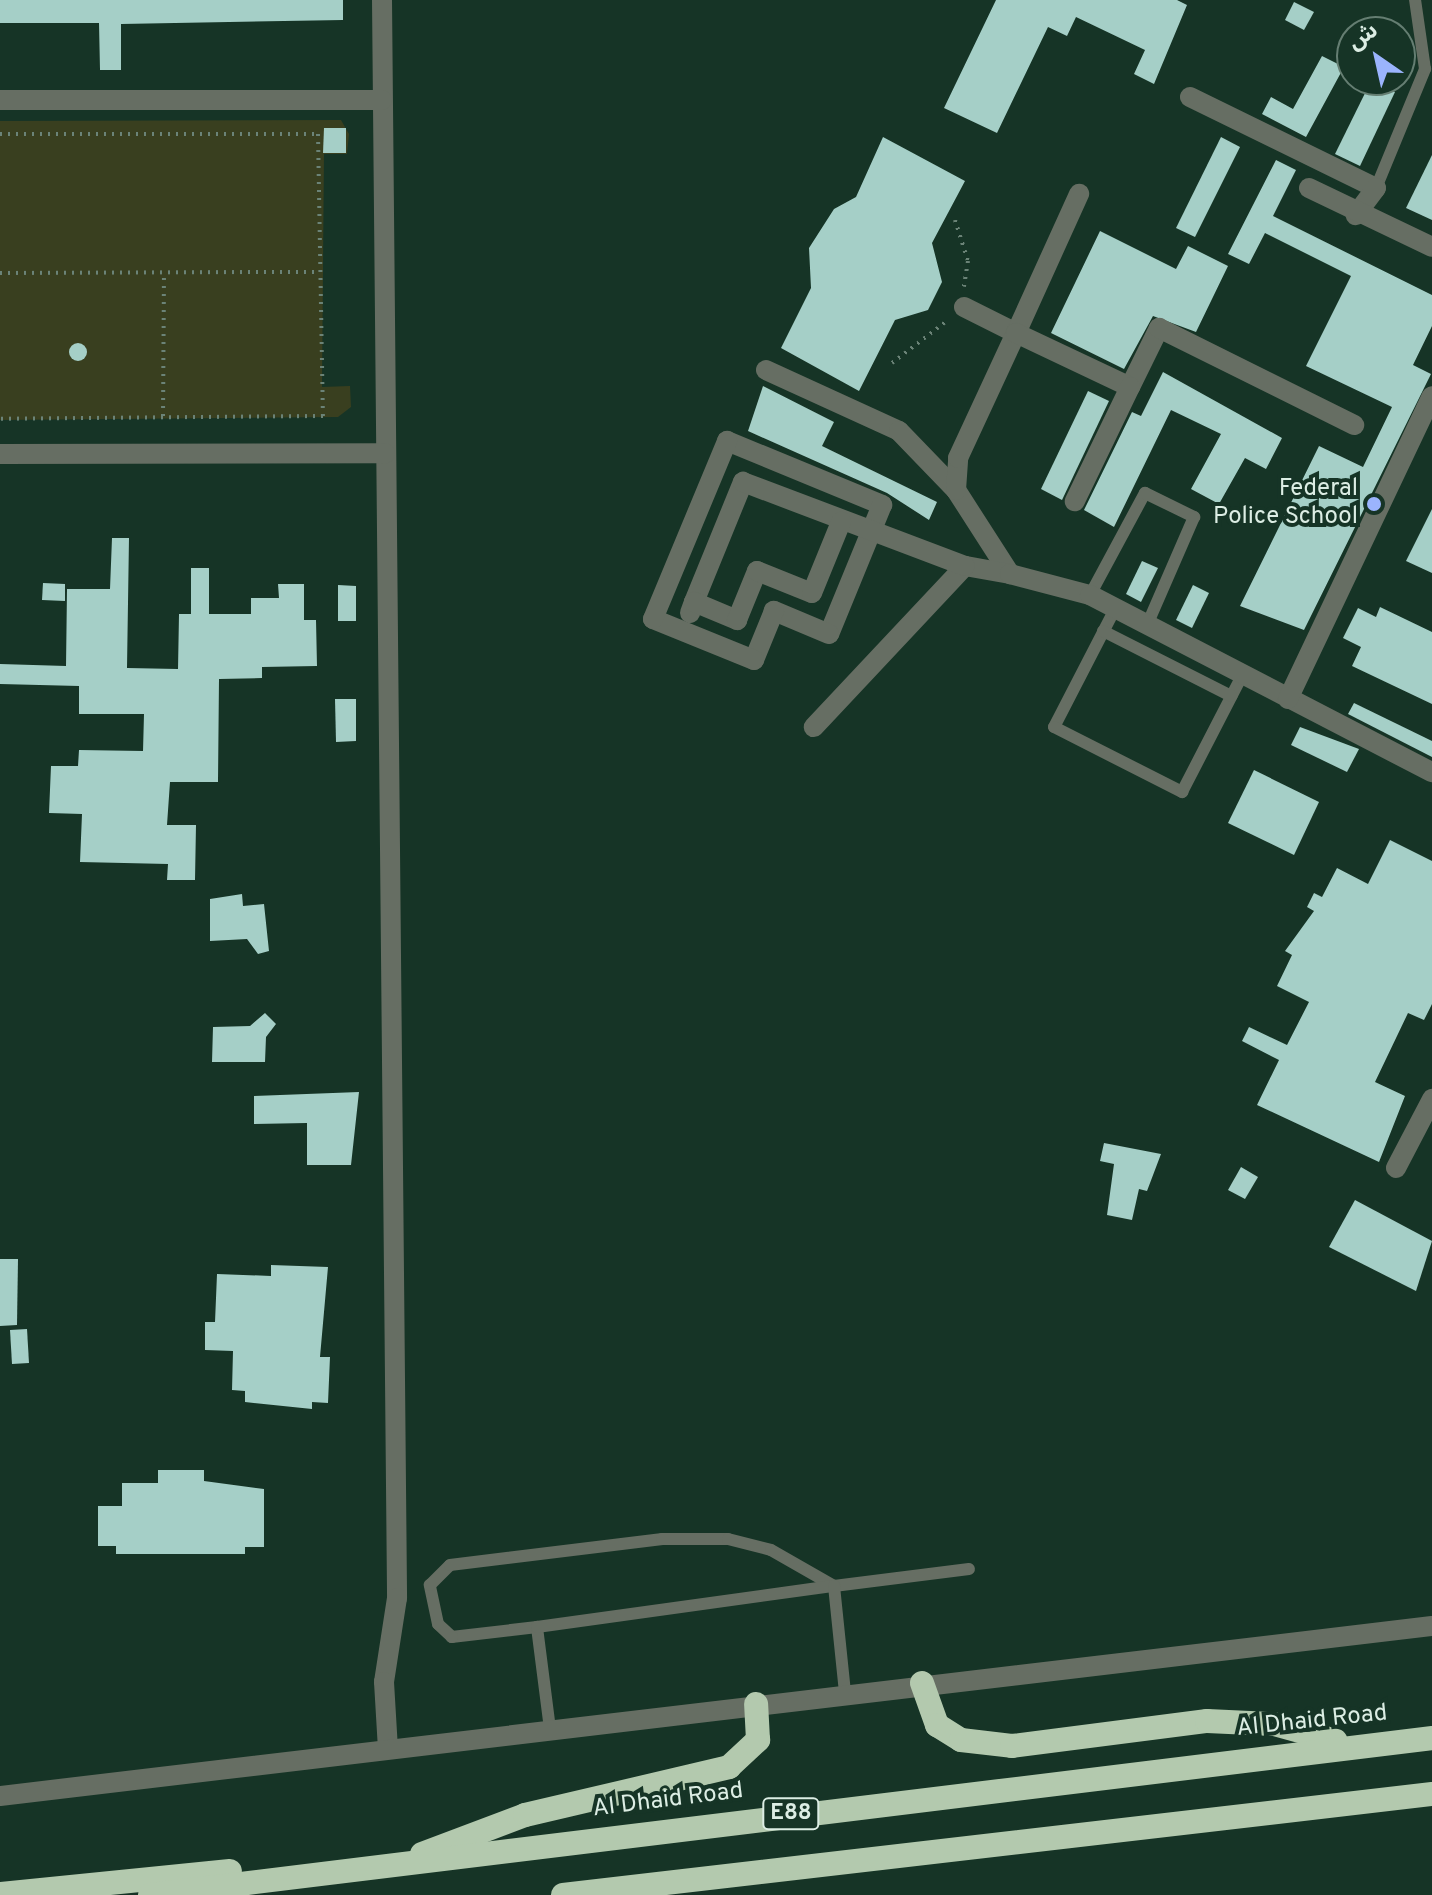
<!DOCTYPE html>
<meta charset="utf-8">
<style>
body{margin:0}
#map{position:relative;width:1432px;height:1895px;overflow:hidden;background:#163426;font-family:Overpass,"Noto Sans Arabic",sans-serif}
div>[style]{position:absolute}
.green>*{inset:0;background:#393f1f}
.building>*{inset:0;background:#a5cfc7}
.round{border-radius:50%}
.path>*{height:4px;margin-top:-2px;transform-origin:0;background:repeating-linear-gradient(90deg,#6b8377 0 2px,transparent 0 8px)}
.service>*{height:12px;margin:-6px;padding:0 6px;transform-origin:6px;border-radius:6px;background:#666e63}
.minor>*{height:20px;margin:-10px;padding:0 10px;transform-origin:10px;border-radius:10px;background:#666e63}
.motorway>*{height:24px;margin:-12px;padding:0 12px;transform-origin:12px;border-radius:12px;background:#b3c9ae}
.dots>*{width:22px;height:22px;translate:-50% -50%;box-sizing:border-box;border:4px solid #163426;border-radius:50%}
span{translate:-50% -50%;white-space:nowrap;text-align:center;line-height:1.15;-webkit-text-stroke:8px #163426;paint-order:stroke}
.shield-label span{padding:2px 6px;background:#163426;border:2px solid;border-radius:6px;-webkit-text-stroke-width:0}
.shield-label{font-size:22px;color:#dcede4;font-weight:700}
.poi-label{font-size:24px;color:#dcede4}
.right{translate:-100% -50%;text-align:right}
.street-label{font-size:24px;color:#dcede4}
.north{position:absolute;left:1336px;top:16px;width:80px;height:80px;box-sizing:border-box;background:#163426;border:2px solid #657e72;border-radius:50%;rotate:326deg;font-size:22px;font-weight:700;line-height:32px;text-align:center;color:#dcede4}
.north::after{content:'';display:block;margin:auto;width:28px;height:36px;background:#9bb4fd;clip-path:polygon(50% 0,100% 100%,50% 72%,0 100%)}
</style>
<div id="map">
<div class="green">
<i style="clip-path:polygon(341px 120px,349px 134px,347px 154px,324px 154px,322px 387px,350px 386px,351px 407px,338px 417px,0 420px,0 121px)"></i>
</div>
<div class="building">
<i style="clip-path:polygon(0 0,343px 0,343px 20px,121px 24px,121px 70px,100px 70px,99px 23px,0 23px)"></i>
<i style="clip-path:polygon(996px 0,1177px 0,1187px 5px,1154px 84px,1134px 74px,1145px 50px,1076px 17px,1067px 36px,1048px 27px,997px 133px,944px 108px)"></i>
<i style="clip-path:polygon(1294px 2px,1314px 12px,1304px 30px,1285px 20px)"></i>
<i style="clip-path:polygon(1322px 56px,1344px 67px,1306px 137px,1262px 114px,1271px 97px,1293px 109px)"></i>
<i style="clip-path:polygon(1371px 81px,1395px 92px,1360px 166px,1335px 154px)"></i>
<i style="clip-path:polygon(324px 128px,346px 128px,346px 153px,323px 153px)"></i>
<i style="clip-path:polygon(883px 137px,965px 181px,932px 243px,942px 282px,928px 310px,895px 320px,859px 391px,781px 348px,811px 288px,809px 248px,834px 209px,856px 197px)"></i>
<i style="clip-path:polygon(1221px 137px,1240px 147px,1195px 237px,1176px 228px)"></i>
<i style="clip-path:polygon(1432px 155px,1432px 220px,1406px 208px)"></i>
<i style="clip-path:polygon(1276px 160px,1296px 170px,1273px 216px,1432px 295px,1432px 326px,1413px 365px,1431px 374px,1304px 630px,1240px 606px,1319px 446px,1363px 467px,1392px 407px,1306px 366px,1351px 276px,1265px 233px,1249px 264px,1228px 254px)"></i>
<i style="clip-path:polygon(1100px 231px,1176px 269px,1188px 246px,1228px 266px,1196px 332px,1153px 316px,1124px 369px,1051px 333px)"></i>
<i class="round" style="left:69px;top:343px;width:18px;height:18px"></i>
<i style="clip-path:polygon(1163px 372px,1282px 438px,1266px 469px,1245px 458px,1219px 504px,1191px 489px,1221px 434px,1171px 410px,1114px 527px,1084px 510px,1132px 412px,1141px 416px)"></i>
<i style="clip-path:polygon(763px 386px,834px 422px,822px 446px,937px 502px,929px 520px,887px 493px,748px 431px)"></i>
<i style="clip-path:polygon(1088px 391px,1109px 401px,1062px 500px,1041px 489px)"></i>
<i style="clip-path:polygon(1432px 509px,1432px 573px,1406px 561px)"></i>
<i style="clip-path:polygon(112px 538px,129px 538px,127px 668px,178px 669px,179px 614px,191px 614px,191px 568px,209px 568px,209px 614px,251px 614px,251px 598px,279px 598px,278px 584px,304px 584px,304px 620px,316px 620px,317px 666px,262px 667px,262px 678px,219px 679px,218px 782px,170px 782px,167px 825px,196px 825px,195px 880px,167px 880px,168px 864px,80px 862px,82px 814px,49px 813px,51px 766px,78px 766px,79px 750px,143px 751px,144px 714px,79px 714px,79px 686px,0 684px,0 664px,66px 666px,67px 589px,110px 589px)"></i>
<i style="clip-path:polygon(1142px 561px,1158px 568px,1141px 602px,1126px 594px)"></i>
<i style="clip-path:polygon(43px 583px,65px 584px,65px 601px,42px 600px)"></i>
<i style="clip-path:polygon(338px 585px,356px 586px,356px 621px,338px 621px)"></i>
<i style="clip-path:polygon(1193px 585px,1209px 593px,1192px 628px,1176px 620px)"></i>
<i style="clip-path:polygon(1380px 607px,1432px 632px,1432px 704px,1352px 666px,1361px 647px,1343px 638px,1358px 608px,1376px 617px)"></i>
<i style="clip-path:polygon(335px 699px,356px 699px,356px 741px,336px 742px)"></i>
<i style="clip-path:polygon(1354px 703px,1432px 741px,1432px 757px,1348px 714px)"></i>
<i style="clip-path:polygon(1300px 727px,1359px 749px,1347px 772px,1291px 745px)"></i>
<i style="clip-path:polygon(1254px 770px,1319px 802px,1294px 855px,1228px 823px)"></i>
<i style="clip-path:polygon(1390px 840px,1432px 861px,1432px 1004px,1424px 1020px,1408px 1013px,1375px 1082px,1405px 1096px,1379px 1162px,1257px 1105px,1279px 1060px,1242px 1041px,1249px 1027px,1287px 1045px,1309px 1002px,1277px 986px,1292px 955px,1285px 951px,1314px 911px,1307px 907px,1314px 893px,1322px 897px,1337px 868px,1368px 884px)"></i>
<i style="clip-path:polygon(242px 894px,243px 906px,264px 904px,269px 951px,258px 954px,247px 939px,210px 941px,210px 899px)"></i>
<i style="clip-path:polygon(265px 1013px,276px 1024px,266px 1037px,265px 1062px,212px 1062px,213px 1027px,250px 1026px)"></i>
<i style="clip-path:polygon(359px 1092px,351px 1165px,307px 1165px,307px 1123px,254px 1124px,254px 1096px)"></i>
<i style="clip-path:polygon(1104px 1143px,1161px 1154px,1147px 1191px,1139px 1189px,1132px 1220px,1107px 1215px,1114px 1164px,1100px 1161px)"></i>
<i style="clip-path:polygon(1241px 1167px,1258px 1177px,1245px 1199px,1228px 1190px)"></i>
<i style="clip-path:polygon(1355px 1200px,1432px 1241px,1416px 1291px,1329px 1247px)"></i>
<i style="clip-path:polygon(0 1259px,18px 1259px,17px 1325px,0 1326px)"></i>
<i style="clip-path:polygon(271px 1265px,328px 1267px,320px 1357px,330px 1357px,328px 1403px,312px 1402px,312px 1409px,245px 1402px,245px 1391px,232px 1390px,233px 1351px,205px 1350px,205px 1322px,215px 1322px,217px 1274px,271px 1276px)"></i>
<i style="clip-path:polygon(27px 1329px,29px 1363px,12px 1364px,10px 1330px)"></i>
<i style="clip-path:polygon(158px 1470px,204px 1470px,204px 1481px,264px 1489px,264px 1547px,245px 1547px,245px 1554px,116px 1554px,116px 1546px,98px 1546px,98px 1506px,122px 1506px,122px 1483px,158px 1483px)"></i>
</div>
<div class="path">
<i style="left:0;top:134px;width:318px"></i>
<i style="left:318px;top:134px;width:282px;rotate:89deg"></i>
<i style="left:323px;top:416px;width:323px;rotate:179.5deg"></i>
<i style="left:955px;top:220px;width:43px;rotate:72.4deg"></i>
<i style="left:968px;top:261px;width:26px;rotate:99deg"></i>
<i style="left:0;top:273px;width:320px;rotate:-0.2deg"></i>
<i style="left:892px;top:363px;width:71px;rotate:-37.5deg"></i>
<i style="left:163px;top:416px;width:143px;rotate:-89.6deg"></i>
</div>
<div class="service">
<i style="left:1376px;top:188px;width:129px;rotate:-67.6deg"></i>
<i style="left:1425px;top:69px;width:70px;rotate:-98.2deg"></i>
<i style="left:1090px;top:595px;width:116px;rotate:-61.7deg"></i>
<i style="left:1145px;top:493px;width:55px;rotate:26.1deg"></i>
<i style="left:1194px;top:517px;width:116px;rotate:113.5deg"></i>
<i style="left:1116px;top:607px;width:135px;rotate:117.3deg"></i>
<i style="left:1054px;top:727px;width:144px;rotate:26.9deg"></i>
<i style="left:1182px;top:792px;width:135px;rotate:-62.7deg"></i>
<i style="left:1103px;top:631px;width:144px;rotate:26.9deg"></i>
<i style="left:537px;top:1627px;width:86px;rotate:173.3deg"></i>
<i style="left:452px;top:1637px;width:19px;rotate:-137deg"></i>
<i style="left:438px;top:1624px;width:40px;rotate:-102deg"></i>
<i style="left:430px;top:1585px;width:28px;rotate:-45deg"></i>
<i style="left:450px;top:1565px;width:214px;rotate:-7deg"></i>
<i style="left:662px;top:1539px;width:66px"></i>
<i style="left:728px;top:1539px;width:44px;rotate:14.3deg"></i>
<i style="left:771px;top:1550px;width:73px;rotate:29.7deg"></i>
<i style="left:834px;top:1586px;width:136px;rotate:-7.2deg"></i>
<i style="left:550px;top:1729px;width:103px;rotate:-97.3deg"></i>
<i style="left:537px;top:1627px;width:300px;rotate:-7.9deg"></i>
<i style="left:834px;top:1586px;width:107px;rotate:84.1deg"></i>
</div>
<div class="minor">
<i style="left:382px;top:0;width:1598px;rotate:89.46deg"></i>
<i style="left:397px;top:1598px;width:85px;rotate:98.8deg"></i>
<i style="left:384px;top:1682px;width:67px;rotate:86.6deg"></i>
<i style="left:1190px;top:97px;width:207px;rotate:26.1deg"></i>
<i style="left:1376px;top:188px;width:34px;rotate:127deg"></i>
<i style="left:0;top:100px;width:382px"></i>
<i style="left:1309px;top:188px;width:136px;rotate:25.6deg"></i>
<i style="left:964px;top:307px;width:58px;rotate:26.6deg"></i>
<i style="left:1016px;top:333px;width:153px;rotate:-65.6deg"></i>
<i style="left:766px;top:370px;width:146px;rotate:24.6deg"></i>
<i style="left:899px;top:431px;width:82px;rotate:46deg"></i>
<i style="left:956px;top:490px;width:100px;rotate:57.3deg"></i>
<i style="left:1010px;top:574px;width:46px;rotate:-169.9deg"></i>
<i style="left:965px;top:566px;width:221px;rotate:133.2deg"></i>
<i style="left:1130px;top:387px;width:66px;rotate:-63.8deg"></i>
<i style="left:1159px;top:328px;width:218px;rotate:26.4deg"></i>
<i style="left:727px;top:441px;width:168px;rotate:22.4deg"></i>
<i style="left:882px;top:505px;width:139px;rotate:112.3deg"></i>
<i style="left:829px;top:634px;width:60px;rotate:-157.3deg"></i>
<i style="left:774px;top:611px;width:53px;rotate:112.2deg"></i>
<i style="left:754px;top:660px;width:109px;rotate:-157.9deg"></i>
<i style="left:653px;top:619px;width:193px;rotate:-67.4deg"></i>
<i style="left:0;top:454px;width:385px;rotate:-0.1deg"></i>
<i style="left:956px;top:490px;width:32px;rotate:-86deg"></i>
<i style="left:958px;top:458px;width:138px;rotate:-65.1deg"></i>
<i style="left:1016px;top:333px;width:126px;rotate:25.3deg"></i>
<i style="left:1130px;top:387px;width:127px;rotate:115.8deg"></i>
<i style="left:1010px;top:574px;width:83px;rotate:14.7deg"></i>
<i style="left:1090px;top:595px;width:385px;rotate:27.4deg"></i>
<i style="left:694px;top:602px;width:130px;rotate:-67.8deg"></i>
<i style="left:743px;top:482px;width:237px;rotate:20.7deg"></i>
<i style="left:690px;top:613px;width:12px;rotate:-70deg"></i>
<i style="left:694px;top:602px;width:47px;rotate:22.7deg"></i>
<i style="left:737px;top:620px;width:53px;rotate:-67.8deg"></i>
<i style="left:757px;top:571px;width:59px;rotate:21.8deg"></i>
<i style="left:812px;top:593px;width:77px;rotate:-67.8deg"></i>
<i style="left:1288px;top:699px;width:335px;rotate:-64.6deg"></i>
<i style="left:1396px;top:1168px;width:78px;rotate:-62.4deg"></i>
<i style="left:0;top:1796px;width:1442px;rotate:-6.77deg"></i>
</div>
<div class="motorway">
<i style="left:922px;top:1683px;width:45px;rotate:70.3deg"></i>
<i style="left:937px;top:1725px;width:28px;rotate:32deg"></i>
<i style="left:961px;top:1740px;width:51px;rotate:6.7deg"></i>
<i style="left:1012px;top:1746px;width:197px;rotate:-7.3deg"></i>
<i style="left:1207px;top:1721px;width:67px;rotate:2.6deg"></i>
<i style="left:1274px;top:1724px;width:64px;rotate:15.3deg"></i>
<i style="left:422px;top:1854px;width:110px;rotate:-20.7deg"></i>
<i style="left:525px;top:1815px;width:210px;rotate:-13.2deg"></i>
<i style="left:729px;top:1767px;width:40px;rotate:-43deg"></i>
<i style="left:758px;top:1740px;width:36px;rotate:-93deg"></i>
<i style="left:0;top:1894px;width:231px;rotate:-5.7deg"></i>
<i style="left:150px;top:1895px;width:1292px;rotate:-6.98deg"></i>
<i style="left:563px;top:1895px;width:875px;rotate:-6.63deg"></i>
</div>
<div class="dots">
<i style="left:1374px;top:504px;background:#9bb4fd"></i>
</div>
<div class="shield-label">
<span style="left:791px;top:1814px">E88</span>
</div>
<div class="poi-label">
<span class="right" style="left:1358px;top:504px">Federal<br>Police School</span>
</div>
<div class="street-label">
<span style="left:1312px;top:1722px;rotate:-6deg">Al Dhaid Road</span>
<span style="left:668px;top:1801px;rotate:-7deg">Al Dhaid Road</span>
</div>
<div class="north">ش</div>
</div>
